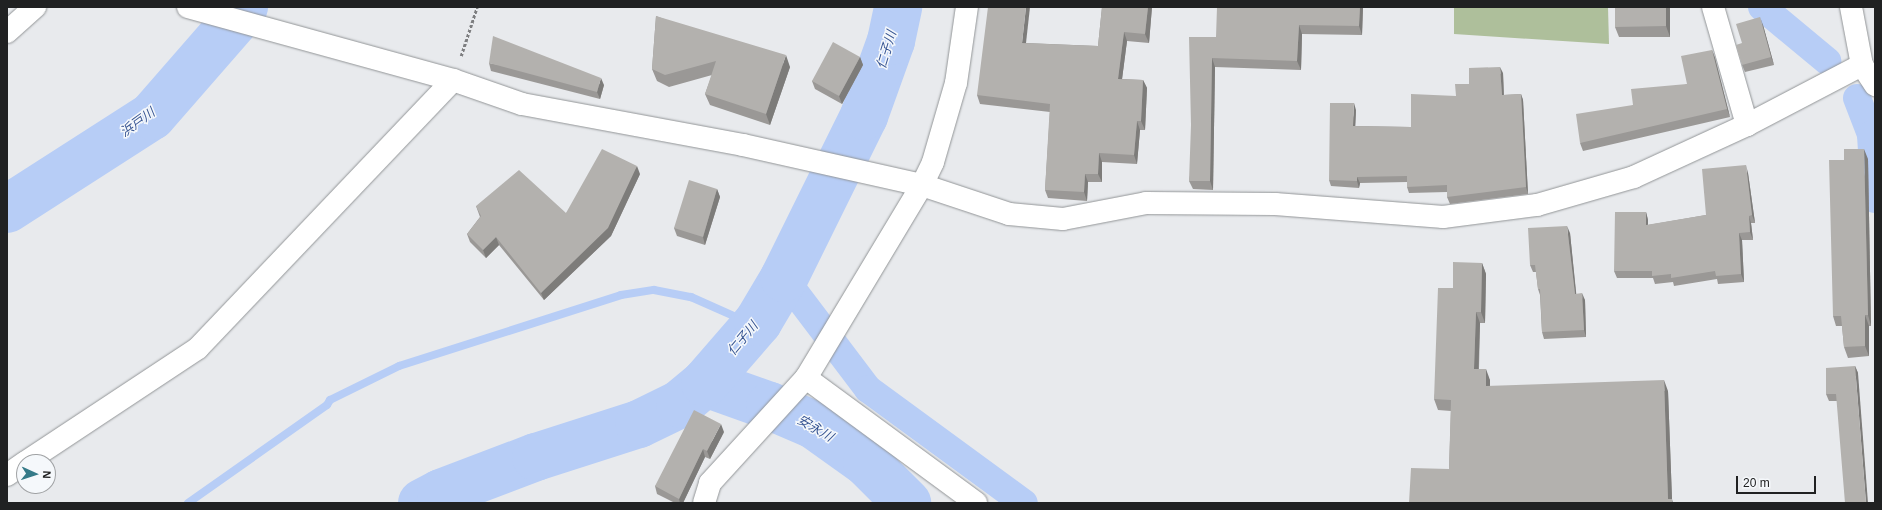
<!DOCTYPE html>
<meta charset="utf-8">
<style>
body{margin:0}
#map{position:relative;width:1882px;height:510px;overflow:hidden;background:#e8eaed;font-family:Arial,"Noto Sans JP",sans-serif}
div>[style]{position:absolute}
.green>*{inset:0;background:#aebf9b}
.stream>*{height:8px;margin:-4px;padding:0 4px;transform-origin:4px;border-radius:4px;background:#b7cdf6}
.canal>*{height:28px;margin:-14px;padding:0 14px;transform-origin:14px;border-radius:14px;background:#b7cdf6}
.river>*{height:48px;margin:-24px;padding:0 24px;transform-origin:24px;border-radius:24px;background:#b7cdf6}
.path>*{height:2.5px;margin-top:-1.25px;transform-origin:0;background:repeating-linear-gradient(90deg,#7d7e80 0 3px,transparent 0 5px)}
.roads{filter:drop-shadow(0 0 1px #929597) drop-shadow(0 0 1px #929597)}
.minor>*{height:22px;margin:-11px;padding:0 11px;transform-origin:11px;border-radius:11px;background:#fff}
.wall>*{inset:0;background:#9a9896}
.shaded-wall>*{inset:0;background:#7d7c7a}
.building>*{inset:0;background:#b3b1ae}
span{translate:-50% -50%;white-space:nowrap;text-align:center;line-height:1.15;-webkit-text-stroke:3px #f5f8fb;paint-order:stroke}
.water-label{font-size:13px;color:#375593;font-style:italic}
.frame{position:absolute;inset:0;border:8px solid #202122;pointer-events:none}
.north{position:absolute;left:16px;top:454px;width:40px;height:40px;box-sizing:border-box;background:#f5f8fb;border:1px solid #a0a2a4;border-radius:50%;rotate:93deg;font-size:11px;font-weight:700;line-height:16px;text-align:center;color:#202122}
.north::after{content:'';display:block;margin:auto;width:14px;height:18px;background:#357a88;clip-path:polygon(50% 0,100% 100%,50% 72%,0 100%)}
.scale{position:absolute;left:1736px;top:476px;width:80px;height:18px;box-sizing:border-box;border:2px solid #202122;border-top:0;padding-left:5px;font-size:12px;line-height:14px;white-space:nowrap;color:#202122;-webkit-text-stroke:3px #f5f8fb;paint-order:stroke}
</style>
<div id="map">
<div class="green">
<i style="clip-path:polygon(1454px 7px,1608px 7px,1609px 44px,1454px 34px)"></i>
</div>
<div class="stream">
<i style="left:188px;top:503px;width:170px;rotate:-35.2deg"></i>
<i style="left:327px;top:405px;width:6px;rotate:-59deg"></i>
<i style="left:330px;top:400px;width:77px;rotate:-26.2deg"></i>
<i style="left:399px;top:366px;width:233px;rotate:-17.7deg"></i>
<i style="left:621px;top:295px;width:33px;rotate:-9deg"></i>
<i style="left:654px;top:290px;width:38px;rotate:11deg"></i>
<i style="left:691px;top:297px;width:49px;rotate:24deg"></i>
<i style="left:736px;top:317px;width:23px;rotate:13deg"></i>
</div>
<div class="canal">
<i style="left:1762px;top:7px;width:85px;rotate:39.7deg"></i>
<i style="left:1857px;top:98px;width:40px;rotate:69deg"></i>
<i style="left:1871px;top:135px;width:64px;rotate:86.4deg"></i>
<i style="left:784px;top:278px;width:139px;rotate:52.9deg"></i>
<i style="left:868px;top:389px;width:193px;rotate:36.2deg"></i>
</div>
<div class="river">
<i style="left:7px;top:209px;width:172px;rotate:-32.7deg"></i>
<i style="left:152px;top:116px;width:135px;rotate:-48.9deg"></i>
<i style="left:241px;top:14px;width:8px;rotate:-67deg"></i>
<i style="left:705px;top:383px;width:69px;rotate:19.5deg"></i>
<i style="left:770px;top:406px;width:48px;rotate:23.4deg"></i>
<i style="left:814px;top:425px;width:65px;rotate:35.6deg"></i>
<i style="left:867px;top:463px;width:57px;rotate:45deg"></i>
<i style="left:422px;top:503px;width:21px;rotate:-28deg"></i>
<i style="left:441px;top:493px;width:102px;rotate:-20.8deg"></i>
<i style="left:536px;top:457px;width:108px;rotate:-17.8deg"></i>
<i style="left:639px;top:424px;width:46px;rotate:-26deg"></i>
<i style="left:680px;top:404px;width:33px;rotate:-40deg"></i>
<i style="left:705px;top:383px;width:81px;rotate:-49deg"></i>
<i style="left:758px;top:322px;width:51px;rotate:-59.4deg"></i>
<i style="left:784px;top:278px;width:181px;rotate:-63.7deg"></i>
<i style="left:864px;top:116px;width:80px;rotate:-70.2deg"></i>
<i style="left:891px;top:41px;width:35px;rotate:-78deg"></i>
</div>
<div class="path">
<i style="left:461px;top:56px;width:52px;rotate:-71.9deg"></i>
</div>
<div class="roads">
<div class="minor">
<i style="left:188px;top:7px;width:275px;rotate:15.4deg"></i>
<i style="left:453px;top:80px;width:73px;rotate:19.2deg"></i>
<i style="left:522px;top:104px;width:225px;rotate:10.5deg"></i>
<i style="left:743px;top:145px;width:183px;rotate:12.6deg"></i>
<i style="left:922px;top:185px;width:92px;rotate:18.4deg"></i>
<i style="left:1009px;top:214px;width:54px;rotate:5.3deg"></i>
<i style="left:1063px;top:219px;width:85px;rotate:-10.9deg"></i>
<i style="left:1146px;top:203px;width:129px;rotate:0.4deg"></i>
<i style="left:1275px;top:204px;width:169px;rotate:4.4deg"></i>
<i style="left:1443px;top:217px;width:95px;rotate:-7.3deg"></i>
<i style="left:1537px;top:205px;width:101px;rotate:-16.1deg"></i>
<i style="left:1634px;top:177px;width:124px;rotate:-24.7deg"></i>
<i style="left:1747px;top:125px;width:130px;rotate:-27.6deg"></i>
<i style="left:1713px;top:7px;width:123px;rotate:73.9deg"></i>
<i style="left:1851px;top:7px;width:59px;rotate:79.3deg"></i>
<i style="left:1862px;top:65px;width:24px;rotate:57deg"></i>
<i style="left:7px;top:32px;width:38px;rotate:-42deg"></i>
<i style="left:806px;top:378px;width:211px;rotate:36.3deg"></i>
<i style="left:26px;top:462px;width:206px;rotate:-33.5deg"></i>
<i style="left:198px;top:348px;width:370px;rotate:-46.4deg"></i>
<i style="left:7px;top:475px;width:21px;rotate:-35deg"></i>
<i style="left:704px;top:503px;width:21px;rotate:-73deg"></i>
<i style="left:710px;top:483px;width:142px;rotate:-47.6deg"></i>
<i style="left:806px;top:378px;width:225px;rotate:-59deg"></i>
<i style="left:922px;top:185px;width:25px;rotate:-64deg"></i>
<i style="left:933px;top:162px;width:82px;rotate:-73.8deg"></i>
<i style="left:956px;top:83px;width:77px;rotate:-81.8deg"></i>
</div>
</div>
<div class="wall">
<i style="clip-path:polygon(1102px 7px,1152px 7px,1149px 43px,1127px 41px,1122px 79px,1143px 80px,1147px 88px,1145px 130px,1140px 130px,1137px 164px,1102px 162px,1102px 182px,1088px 182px,1087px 201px,1048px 198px,1045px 190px,1050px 112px,980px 104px,977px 95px,1026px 43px,1098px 46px)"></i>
<i style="clip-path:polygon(1363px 7px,1362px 35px,1302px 34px,1301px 70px,1215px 67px,1213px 190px,1193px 189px,1189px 181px,1216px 37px)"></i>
<i style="clip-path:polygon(1670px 7px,1670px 37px,1619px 37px,1615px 27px)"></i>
<i style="clip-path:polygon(656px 16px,790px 67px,770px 125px,710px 105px,705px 94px,712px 75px,669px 87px,657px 81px,652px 69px)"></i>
<i style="clip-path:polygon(1763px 25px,1774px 65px,1745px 72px,1742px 65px,1742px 43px)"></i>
<i style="clip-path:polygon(1712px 50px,1715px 58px,1730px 117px,1583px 151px,1580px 143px,1633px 105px,1687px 84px)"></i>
<i style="clip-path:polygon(860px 57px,863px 65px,842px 104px,815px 89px,812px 81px)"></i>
<i style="clip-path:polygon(489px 63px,604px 85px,600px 99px,491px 71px)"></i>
<i style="clip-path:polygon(1503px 73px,1504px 95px,1521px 94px,1523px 100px,1528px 194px,1450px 204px,1447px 197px,1447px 192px,1409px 193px,1407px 187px,1407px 182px,1360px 183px,1359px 188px,1331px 186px,1329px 180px,1356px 110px,1355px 126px,1411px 127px,1456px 96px,1469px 84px)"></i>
<i style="clip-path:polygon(1868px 159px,1871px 326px,1869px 326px,1869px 356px,1848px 358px,1844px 347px,1842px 326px,1836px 326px,1833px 316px)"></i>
<i style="clip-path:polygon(1748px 173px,1755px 223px,1751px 223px,1753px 240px,1742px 240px,1744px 282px,1718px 284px,1717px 279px,1674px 286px,1673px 282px,1655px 284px,1653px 278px,1617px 278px,1614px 271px,1646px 212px,1648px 220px,1648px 225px,1706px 215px)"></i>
<i style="clip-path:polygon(640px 174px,611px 236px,544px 300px,499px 245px,486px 258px,470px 242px,467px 234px,480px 217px,476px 206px,566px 213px)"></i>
<i style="clip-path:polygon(717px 189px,720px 197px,705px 245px,677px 236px,674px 228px)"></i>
<i style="clip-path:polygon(1570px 233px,1576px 294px,1585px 300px,1586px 337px,1544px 339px,1542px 332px,1540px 295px,1538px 289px,1536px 272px,1533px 272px,1530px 265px)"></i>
<i style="clip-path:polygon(1482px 263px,1486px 274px,1485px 323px,1480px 323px,1479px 369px,1490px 380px,1490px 386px,1668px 391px,1672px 499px,1449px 469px,1451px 411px,1438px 410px,1434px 399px,1453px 288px)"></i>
<i style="clip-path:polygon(1855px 366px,1858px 373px,1837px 401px,1829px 401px,1826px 394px)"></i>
<i style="clip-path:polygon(724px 432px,710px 459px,705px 457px,683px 503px,675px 503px,657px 494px,655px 486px)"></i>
</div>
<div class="shaded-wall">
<i style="clip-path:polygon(1026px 7px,1030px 7px,1025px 52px,1022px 43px)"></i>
<i style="clip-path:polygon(1148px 7px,1152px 7px,1149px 43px,1145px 34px)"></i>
<i style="clip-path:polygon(1360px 7px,1363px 7px,1362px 35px,1359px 26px)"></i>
<i style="clip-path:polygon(1666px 7px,1670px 7px,1670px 37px,1666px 26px)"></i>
<i style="clip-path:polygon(1760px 17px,1763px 25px,1774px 65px,1771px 57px)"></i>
<i style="clip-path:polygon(1299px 25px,1302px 34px,1301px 70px,1297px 61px)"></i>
<i style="clip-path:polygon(1124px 32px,1127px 41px,1121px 87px,1118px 79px)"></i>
<i style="clip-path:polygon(1712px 50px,1715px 58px,1730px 117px,1727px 109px)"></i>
<i style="clip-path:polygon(786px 55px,790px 67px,770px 125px,766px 114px)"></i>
<i style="clip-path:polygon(860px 57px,863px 65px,842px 104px,839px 96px)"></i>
<i style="clip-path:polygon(1212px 58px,1215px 67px,1213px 190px,1210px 181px)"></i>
<i style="clip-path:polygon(1500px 67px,1503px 73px,1504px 102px,1502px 95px)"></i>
<i style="clip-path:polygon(601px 78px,604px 85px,600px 99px,597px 92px)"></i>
<i style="clip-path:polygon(1143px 80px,1147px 88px,1145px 130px,1141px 121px)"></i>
<i style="clip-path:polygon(1521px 94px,1523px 100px,1528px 194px,1526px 187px)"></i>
<i style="clip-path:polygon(1354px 103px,1356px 110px,1355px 133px,1353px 126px)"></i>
<i style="clip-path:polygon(1137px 121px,1140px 130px,1137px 164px,1134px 155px)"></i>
<i style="clip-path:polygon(1864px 149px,1868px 159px,1871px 326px,1868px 315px)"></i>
<i style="clip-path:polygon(1099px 153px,1102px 162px,1102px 182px,1098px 174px)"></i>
<i style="clip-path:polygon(1746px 165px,1748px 173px,1755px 223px,1752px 215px)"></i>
<i style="clip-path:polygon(637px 166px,640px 174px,611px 236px,544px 300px,541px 293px)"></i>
<i style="clip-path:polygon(1085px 174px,1088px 182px,1087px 201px,1084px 192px)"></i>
<i style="clip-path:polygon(1357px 177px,1360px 183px,1359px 188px,1357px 181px)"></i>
<i style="clip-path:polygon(717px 189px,720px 197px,705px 245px,703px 237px)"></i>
<i style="clip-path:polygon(1646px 212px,1648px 220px,1648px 233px,1646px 225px)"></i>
<i style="clip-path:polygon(1749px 216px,1751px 223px,1753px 240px,1750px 232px)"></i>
<i style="clip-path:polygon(1567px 226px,1570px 233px,1577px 301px,1575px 294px)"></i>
<i style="clip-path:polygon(1739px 233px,1742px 240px,1744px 282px,1741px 274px)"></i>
<i style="clip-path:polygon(496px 237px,499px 245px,486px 258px,483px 250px)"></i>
<i style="clip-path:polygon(1482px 263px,1486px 274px,1485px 323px,1481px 312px)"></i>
<i style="clip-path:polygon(1582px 293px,1585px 300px,1586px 337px,1584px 330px)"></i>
<i style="clip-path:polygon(1476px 312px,1480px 323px,1478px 380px,1474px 369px)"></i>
<i style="clip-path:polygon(1865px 315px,1869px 326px,1869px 356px,1865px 346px)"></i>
<i style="clip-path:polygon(1855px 366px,1858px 373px,1868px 503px,1866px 503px)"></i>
<i style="clip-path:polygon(1486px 369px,1490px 380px,1490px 397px,1486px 386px)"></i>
<i style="clip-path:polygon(1664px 380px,1668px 391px,1672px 499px,1673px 503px,1670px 503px,1668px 499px)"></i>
<i style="clip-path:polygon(721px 424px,724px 432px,710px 459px,707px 451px)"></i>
<i style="clip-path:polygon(703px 449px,705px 457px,683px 503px,680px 503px,679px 499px)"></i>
</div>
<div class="building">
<i style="clip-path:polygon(988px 7px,1026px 7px,1022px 43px,1098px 46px,1102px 7px,1148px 7px,1145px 34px,1124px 32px,1118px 79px,1143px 80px,1141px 121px,1137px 121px,1134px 155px,1099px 153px,1098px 174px,1085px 174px,1084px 192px,1045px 190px,1050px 104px,977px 95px)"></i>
<i style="clip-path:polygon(1217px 7px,1360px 7px,1359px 26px,1299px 25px,1297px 61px,1212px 58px,1210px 181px,1189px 181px,1191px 125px,1189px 37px,1216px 37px)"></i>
<i style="clip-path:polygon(1615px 7px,1666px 7px,1666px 26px,1615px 27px)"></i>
<i style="clip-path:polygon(656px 16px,786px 55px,766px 114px,705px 94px,716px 61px,665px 75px,652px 69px)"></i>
<i style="clip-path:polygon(1760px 17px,1771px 57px,1742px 65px,1736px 45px,1742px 43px,1736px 24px)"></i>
<i style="clip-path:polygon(493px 36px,601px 78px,597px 92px,489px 63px)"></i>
<i style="clip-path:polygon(833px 42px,860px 57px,839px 96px,812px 81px)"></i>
<i style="clip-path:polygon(1712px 50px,1727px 109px,1580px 143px,1576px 114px,1633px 105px,1631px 89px,1687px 84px,1681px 56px)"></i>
<i style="clip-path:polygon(1500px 67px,1502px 95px,1521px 94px,1526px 187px,1447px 197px,1447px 185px,1407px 187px,1407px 176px,1357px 177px,1357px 181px,1329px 180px,1330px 103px,1354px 103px,1353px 126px,1411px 127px,1411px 94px,1456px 96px,1455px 84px,1469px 84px,1469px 68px)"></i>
<i style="clip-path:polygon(602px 149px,637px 166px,608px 228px,541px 293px,496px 237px,483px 250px,467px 234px,481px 216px,476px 206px,519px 170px,566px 213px)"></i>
<i style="clip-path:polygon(1844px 149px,1864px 149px,1868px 315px,1865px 315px,1865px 346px,1844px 347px,1841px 316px,1833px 316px,1829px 160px,1844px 160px)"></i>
<i style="clip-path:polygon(1746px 165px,1752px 215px,1749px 216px,1750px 232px,1739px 233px,1741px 274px,1716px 276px,1715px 271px,1671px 278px,1671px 274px,1652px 276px,1652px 271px,1614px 271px,1615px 212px,1646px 212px,1646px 225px,1706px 215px,1702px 169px)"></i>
<i style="clip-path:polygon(689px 180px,717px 189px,703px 237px,674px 228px)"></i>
<i style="clip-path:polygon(1567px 226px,1575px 294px,1582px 293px,1584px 330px,1542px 332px,1540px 289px,1538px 289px,1535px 265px,1530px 265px,1528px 228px)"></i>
<i style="clip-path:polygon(1453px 262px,1482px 263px,1481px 312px,1476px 312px,1474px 369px,1486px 369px,1486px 386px,1664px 380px,1668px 499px,1672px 499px,1672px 503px,1409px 503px,1411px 468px,1449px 469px,1451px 400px,1434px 399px,1438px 288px,1453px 288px)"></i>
<i style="clip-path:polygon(1855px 366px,1866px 503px,1845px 503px,1836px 394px,1826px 394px,1826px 368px)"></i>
<i style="clip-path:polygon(694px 410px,721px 424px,707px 451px,703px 449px,679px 499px,655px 486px)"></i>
</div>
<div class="water-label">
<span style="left:887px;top:50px;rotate:-73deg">仁子川</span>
<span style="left:138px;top:123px;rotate:-36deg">浜戸川</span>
<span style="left:743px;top:339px;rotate:-50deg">仁子川</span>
<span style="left:815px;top:429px;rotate:30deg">安永川</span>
</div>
<div class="frame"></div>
<div class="north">N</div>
<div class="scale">20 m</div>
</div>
